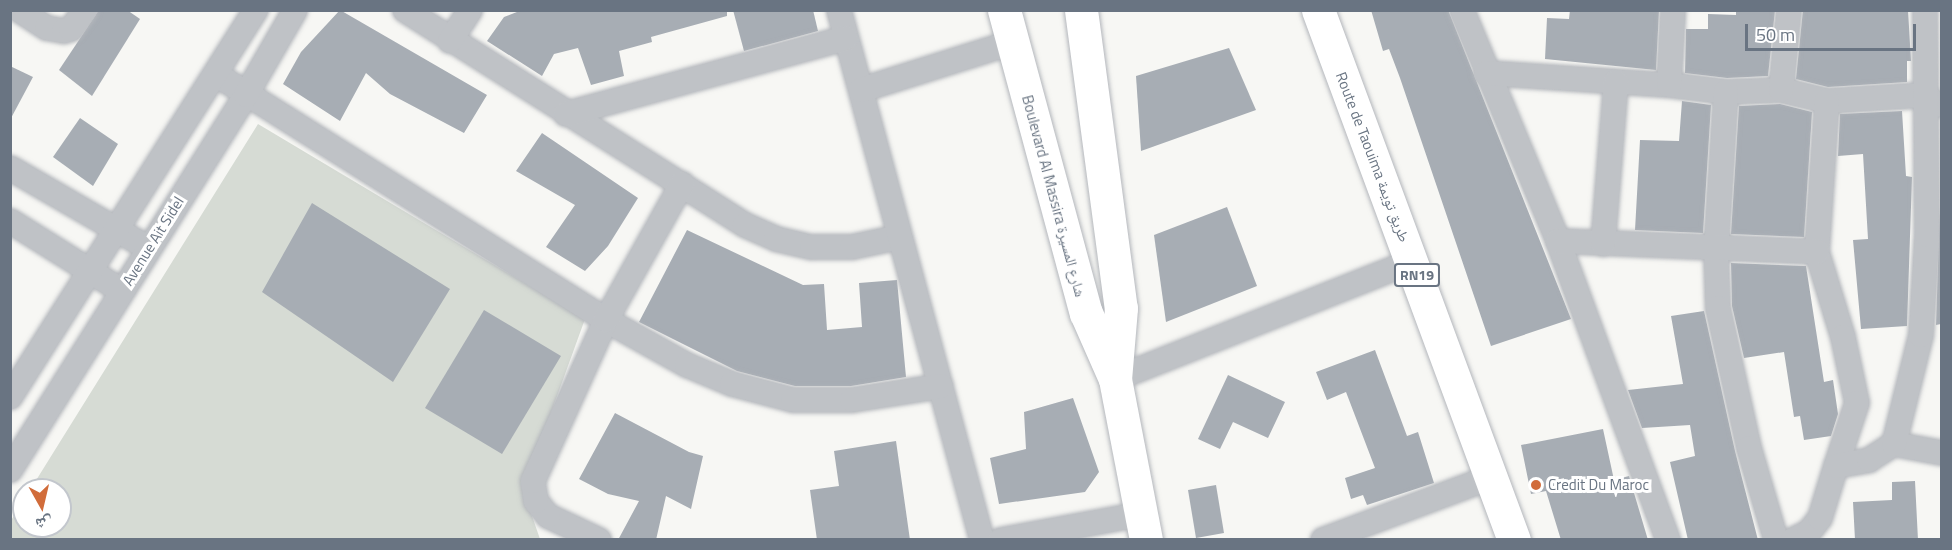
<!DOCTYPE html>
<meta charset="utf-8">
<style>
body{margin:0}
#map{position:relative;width:1952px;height:550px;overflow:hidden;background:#f7f7f4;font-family:"Titillium Web","Noto Naskh Arabic",sans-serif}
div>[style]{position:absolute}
.green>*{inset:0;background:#d6dbd4}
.building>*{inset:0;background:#a7adb4}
.roads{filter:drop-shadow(0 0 2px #b4b7bc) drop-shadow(0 0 2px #b4b7bc)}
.minor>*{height:24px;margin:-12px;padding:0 12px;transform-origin:12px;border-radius:12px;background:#bfc2c6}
.secondary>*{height:33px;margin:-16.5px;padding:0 16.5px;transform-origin:16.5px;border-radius:16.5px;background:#fff}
.primary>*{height:33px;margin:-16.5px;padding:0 16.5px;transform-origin:16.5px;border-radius:16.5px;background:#fff}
.dots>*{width:16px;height:16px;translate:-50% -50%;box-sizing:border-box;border:3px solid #fff;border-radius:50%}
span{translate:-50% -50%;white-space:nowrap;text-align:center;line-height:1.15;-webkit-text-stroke:6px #fff;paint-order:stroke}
.shield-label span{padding:2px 4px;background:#fff;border:2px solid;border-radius:4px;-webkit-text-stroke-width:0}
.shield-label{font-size:14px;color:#697482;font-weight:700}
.street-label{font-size:15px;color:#697482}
.poi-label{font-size:15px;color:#697482}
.left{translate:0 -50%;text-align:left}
.frame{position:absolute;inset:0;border:12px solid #697482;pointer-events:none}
.north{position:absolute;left:12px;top:478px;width:60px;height:60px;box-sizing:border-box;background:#fff;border:2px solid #c3c7cd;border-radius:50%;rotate:172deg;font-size:16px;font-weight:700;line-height:24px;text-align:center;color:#697482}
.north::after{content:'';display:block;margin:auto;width:21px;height:27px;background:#d16c3a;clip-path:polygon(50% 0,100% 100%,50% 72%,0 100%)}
.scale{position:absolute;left:1745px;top:24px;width:171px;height:27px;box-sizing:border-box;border:3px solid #697482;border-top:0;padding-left:8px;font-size:18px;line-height:21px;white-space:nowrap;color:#697482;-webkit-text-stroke:4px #fff;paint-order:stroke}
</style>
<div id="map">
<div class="green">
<i style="clip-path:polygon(258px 124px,585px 319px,523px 490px,540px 539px,11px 540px,10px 522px,24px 500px,24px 526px,60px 526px,60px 490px,30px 490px)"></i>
</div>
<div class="building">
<i style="clip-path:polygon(99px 10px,127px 10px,140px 19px,92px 96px,59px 70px)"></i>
<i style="clip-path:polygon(340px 10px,487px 95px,464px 133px,390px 94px,366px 73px,340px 121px,283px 84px,301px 52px)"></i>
<i style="clip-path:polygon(522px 10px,727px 10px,727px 16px,651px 37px,652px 42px,619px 51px,624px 76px,591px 85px,578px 48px,554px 54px,542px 76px,487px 41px,504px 17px)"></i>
<i style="clip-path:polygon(733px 10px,813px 10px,818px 31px,744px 51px)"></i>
<i style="clip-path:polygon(1371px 10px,1448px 10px,1571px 319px,1491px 346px,1400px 78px,1389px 49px,1383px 51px)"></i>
<i style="clip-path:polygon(1570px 10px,1659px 10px,1656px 70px,1545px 59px,1547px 18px,1569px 19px)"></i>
<i style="clip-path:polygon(1736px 10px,1775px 10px,1768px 76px,1727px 78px,1685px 73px,1686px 29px,1708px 29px,1708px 14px,1736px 15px)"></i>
<i style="clip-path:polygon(1803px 10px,1908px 10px,1911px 61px,1907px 61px,1907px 82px,1828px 87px,1796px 79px)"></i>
<i style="clip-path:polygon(1229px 48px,1256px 110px,1141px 151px,1136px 76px)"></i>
<i style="clip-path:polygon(10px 66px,33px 77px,10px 120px)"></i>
<i style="clip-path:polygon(1682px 101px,1711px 105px,1703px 233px,1635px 230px,1640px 140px,1679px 141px)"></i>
<i style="clip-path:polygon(1780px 104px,1812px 112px,1804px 237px,1731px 234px,1739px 106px)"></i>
<i style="clip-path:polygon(1902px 111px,1906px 176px,1912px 177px,1907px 326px,1861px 329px,1853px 240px,1868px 239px,1863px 154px,1838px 156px,1840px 114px)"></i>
<i style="clip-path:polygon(80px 118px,118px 144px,93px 186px,53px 157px)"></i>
<i style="clip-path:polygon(542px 133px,638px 198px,608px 246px,585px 271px,546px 247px,575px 205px,516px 171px)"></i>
<i style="clip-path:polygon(1941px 177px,1941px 324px,1936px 325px)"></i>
<i style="clip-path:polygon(312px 203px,450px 289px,393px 382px,262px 292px)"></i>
<i style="clip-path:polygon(1227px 207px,1257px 286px,1166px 322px,1154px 235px)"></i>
<i style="clip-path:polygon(687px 230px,803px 285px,824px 284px,827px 330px,862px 327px,859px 283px,897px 280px,906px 377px,851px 386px,795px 386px,737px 371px,639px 322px)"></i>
<i style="clip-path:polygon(1731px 263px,1806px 266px,1824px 382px,1833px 380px,1838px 414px,1831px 436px,1804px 440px,1800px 416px,1794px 417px,1784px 352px,1744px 358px,1732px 306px)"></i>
<i style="clip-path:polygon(484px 310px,561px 356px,502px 454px,425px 408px)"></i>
<i style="clip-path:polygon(1704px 311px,1735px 451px,1758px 540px,1688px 540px,1670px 462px,1695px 456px,1690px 425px,1642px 428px,1628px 390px,1683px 384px,1671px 316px)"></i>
<i style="clip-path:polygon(1375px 350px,1407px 436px,1418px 432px,1434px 483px,1367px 505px,1363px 495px,1351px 499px,1345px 478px,1375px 468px,1346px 392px,1327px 400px,1316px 372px)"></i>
<i style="clip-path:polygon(1228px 375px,1285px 402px,1268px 438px,1233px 422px,1220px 449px,1198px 439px)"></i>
<i style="clip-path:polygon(1073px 398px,1099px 472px,1085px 492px,999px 504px,990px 458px,1026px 449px,1024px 412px)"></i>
<i style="clip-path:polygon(615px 413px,689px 452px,703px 456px,691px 509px,666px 496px,656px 540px,618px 540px,639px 501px,608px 494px,579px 479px)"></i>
<i style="clip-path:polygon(1603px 429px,1614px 480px,1629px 476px,1648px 540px,1561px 540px,1546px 491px,1531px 494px,1521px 445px)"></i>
<i style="clip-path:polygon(896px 441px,910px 540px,817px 540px,810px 490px,839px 486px,834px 451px)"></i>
<i style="clip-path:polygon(1915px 481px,1918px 540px,1855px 540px,1853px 502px,1892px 500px,1892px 482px)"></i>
<i style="clip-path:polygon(1216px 485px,1224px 533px,1196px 538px,1188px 490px)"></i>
</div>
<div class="roads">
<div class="minor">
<i style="left:19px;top:10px;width:33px;rotate:33deg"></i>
<i style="left:47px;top:28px;width:17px;rotate:10deg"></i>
<i style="left:64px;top:31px;width:7px;rotate:-16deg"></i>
<i style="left:71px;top:29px;width:24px;rotate:-54deg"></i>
<i style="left:405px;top:10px;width:402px;rotate:32.3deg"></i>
<i style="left:745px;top:225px;width:34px;rotate:24deg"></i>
<i style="left:776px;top:239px;width:37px;rotate:13deg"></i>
<i style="left:812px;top:247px;width:40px"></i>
<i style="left:852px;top:247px;width:49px;rotate:-11.8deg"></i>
<i style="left:839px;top:10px;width:549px;rotate:74.9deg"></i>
<i style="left:1462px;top:10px;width:250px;rotate:67.4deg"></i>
<i style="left:1558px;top:241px;width:319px;rotate:69.8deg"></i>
<i style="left:450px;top:41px;width:37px;rotate:-57deg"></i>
<i style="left:1486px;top:73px;width:183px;rotate:3.8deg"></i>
<i style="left:1669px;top:85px;width:57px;rotate:7deg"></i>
<i style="left:1726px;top:92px;width:55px;rotate:-2.1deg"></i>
<i style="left:1781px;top:90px;width:47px;rotate:13.4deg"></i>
<i style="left:1827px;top:101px;width:98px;rotate:-3.5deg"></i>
<i style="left:1925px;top:95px;width:16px;rotate:38deg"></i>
<i style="left:217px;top:75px;width:460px;rotate:32.2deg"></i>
<i style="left:606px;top:320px;width:93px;rotate:29.1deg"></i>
<i style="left:687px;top:365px;width:49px;rotate:22.9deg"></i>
<i style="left:732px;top:384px;width:63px;rotate:14.7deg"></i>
<i style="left:793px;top:400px;width:59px"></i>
<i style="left:852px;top:400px;width:90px;rotate:-8.9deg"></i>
<i style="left:1669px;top:85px;width:75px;rotate:-86.9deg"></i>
<i style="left:861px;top:90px;width:159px;rotate:-17.5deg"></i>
<i style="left:1781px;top:90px;width:80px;rotate:-84.3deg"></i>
<i style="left:1726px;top:92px;width:157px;rotate:93.6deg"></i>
<i style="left:1716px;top:249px;width:59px;rotate:88.1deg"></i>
<i style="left:1718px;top:308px;width:143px;rotate:77.5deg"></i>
<i style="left:1749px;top:448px;width:96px;rotate:73.6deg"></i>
<i style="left:1827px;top:101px;width:151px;rotate:93.8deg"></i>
<i style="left:1817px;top:252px;width:89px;rotate:73deg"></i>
<i style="left:1843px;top:337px;width:67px;rotate:78deg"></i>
<i style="left:1857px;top:403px;width:66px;rotate:108.4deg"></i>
<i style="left:566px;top:114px;width:290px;rotate:-15.2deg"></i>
<i style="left:10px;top:168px;width:160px;rotate:30.1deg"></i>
<i style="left:10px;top:221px;width:132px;rotate:32deg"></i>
<i style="left:1558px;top:241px;width:259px;rotate:2.4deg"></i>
<i style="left:1603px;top:244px;width:162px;rotate:-85.4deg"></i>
<i style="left:1115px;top:379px;width:321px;rotate:-21.6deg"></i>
<i style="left:10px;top:397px;width:459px;rotate:-57.6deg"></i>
<i style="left:1894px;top:444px;width:49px;rotate:10.6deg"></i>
<i style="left:10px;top:470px;width:443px;rotate:-57.8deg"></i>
<i style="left:246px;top:95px;width:98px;rotate:-60deg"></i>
<i style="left:599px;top:540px;width:56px;rotate:-154.8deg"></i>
<i style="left:548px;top:516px;width:19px;rotate:-129deg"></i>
<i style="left:536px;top:501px;width:20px;rotate:-99deg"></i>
<i style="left:533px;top:481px;width:177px;rotate:-65.6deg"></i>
<i style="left:606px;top:320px;width:156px;rotate:-60.8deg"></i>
<i style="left:1001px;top:540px;width:142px;rotate:-10.5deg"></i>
<i style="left:1323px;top:540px;width:177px;rotate:-20.5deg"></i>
<i style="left:1793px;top:540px;width:18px;rotate:-27deg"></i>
<i style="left:1809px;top:532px;width:18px;rotate:-52deg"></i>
<i style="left:1820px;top:518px;width:54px;rotate:-72.9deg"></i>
<i style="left:1836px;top:466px;width:34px;rotate:-10deg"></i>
<i style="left:1869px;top:460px;width:30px;rotate:-33deg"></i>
<i style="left:1894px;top:444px;width:112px;rotate:-76.1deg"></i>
<i style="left:1921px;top:335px;width:100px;rotate:-86.6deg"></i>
<i style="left:1927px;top:235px;width:225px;rotate:-90.5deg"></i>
</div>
<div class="secondary">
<i style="left:1004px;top:10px;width:314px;rotate:74.9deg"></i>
<i style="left:1086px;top:313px;width:72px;rotate:66.3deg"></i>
<i style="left:1081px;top:10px;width:301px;rotate:82.4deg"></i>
<i style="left:1121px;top:308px;width:71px;rotate:94.8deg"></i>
<i style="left:1115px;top:379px;width:164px;rotate:79.1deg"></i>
</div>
<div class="primary">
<i style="left:1318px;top:10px;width:565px;rotate:69.71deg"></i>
</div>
</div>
<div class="dots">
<i style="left:1536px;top:485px;background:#d16c3a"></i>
</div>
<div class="shield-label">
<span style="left:1417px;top:275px">RN19</span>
</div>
<div class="street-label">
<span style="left:1373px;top:157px;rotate:69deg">Route de Taouima طريق تويمة</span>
<span style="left:1054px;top:196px;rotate:75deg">Boulevard Al Massira شارع المسيرة</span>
<span style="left:153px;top:241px;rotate:-58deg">Avenue Ait Sidel</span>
</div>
<div class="poi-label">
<span class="left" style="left:1548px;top:485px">Credit Du Maroc</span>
</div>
<div class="frame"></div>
<div class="north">ش</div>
<div class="scale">50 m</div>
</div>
